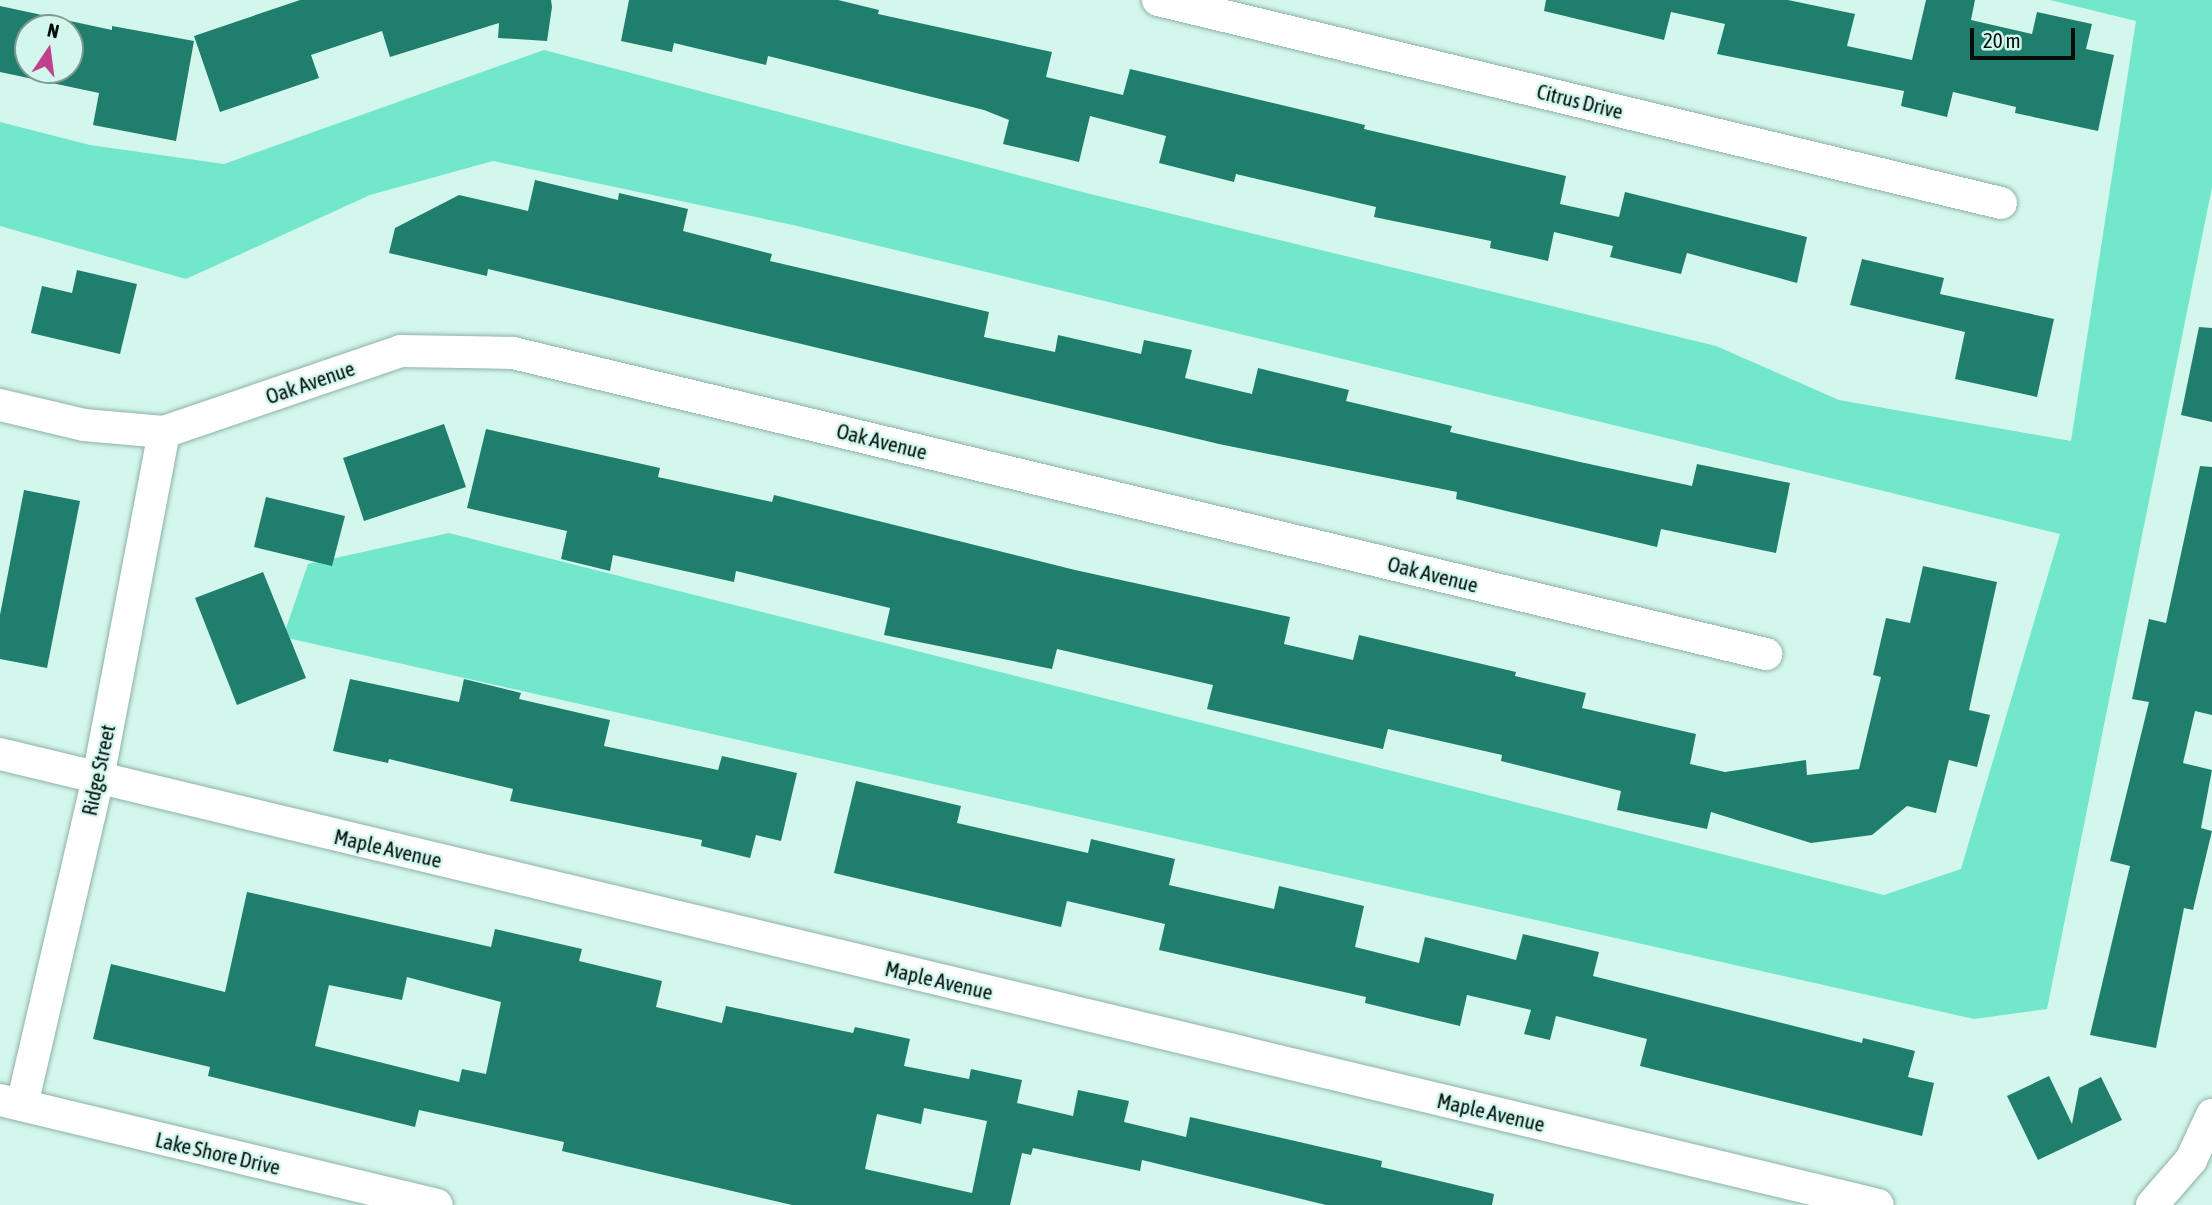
<!DOCTYPE html>
<style>
body{margin:0}
#map{position:relative;width:2212px;height:1205px;overflow:hidden;background:#d3f7ed;font-family:"Asap Condensed",sans-serif}
div>[style]{position:absolute}
.water>*{inset:0;background:#72e7cb}
.building>*{inset:0;background:#1f7f6c}
.roads{filter:drop-shadow(0 0 2px #8fb1a7) drop-shadow(0 0 2px #8fb1a7)}
.minor>*{height:32px;margin:-16px;padding:0 16px;transform-origin:16px;border-radius:16px;background:#fff}
span{translate:-50% -50%;white-space:nowrap;text-align:center;line-height:1.15;-webkit-text-stroke:5px #d3f7ed;paint-order:stroke}
.street-label{font-size:21px;color:#030e0b}
.north{position:absolute;left:14px;top:14px;width:70px;height:70px;box-sizing:border-box;background:#d3f7ed;border:2px solid #809a93;border-radius:50%;rotate:13deg;font-size:19px;font-weight:700;line-height:28px;text-align:center;color:#030e0b}
.north::after{content:'';display:block;margin:auto;width:24px;height:32px;background:#c0428f;clip-path:polygon(50% 0,100% 100%,50% 72%,0 100%)}
.scale{position:absolute;left:1970px;top:28px;width:105px;height:32px;box-sizing:border-box;border:4px solid #030e0b;border-top:0;padding-left:9px;font-size:21px;line-height:24px;white-space:nowrap;color:#030e0b;-webkit-text-stroke:5px #d3f7ed;paint-order:stroke}
</style>
<div id="map">
<div class="water">
<i style="clip-path:polygon(2050px 0,2212px 0,2212px 187px,2047px 1009px,1974px 1019px,283px 637px,308px 564px,449px 533px,1884px 895px,1961px 869px,2060px 534px,793px 225px,493px 161px,370px 195px,186px 279px,0 226px,0 122px,90px 145px,224px 164px,544px 50px,1086px 193px,1716px 346px,1839px 400px,2071px 441px,2136px 21px)"></i>
</div>
<div class="building">
<i style="clip-path:polygon(300px 0,551px 0,552px 7px,547px 41px,498px 38px,499px 23px,390px 57px,382px 31px,311px 55px,319px 78px,220px 112px,194px 36px)"></i>
<i style="clip-path:polygon(629px 0,838px 0,879px 10px,878px 14px,1052px 52px,1046px 77px,1123px 95px,1130px 69px,1365px 125px,1364px 129px,1566px 176px,1560px 204px,1619px 217px,1625px 192px,1807px 237px,1797px 283px,1687px 253px,1681px 274px,1610px 257px,1613px 246px,1554px 232px,1548px 261px,1490px 248px,1491px 241px,1374px 217px,1376px 207px,1236px 174px,1234px 182px,1159px 163px,1166px 136px,1090px 116px,1079px 162px,1003px 144px,1009px 120px,984px 110px,768px 56px,766px 65px,674px 43px,672px 52px,621px 41px)"></i>
<i style="clip-path:polygon(1546px 0,1788px 0,1855px 14px,1847px 46px,1912px 60px,1926px 0,1975px 0,1971px 20px,2032px 34px,2037px 12px,2092px 24px,2086px 49px,2114px 55px,2098px 131px,2015px 113px,2016px 107px,1953px 92px,1947px 117px,1901px 106px,1904px 91px,1717px 54px,1725px 24px,1671px 12px,1664px 40px,1544px 11px)"></i>
<i style="clip-path:polygon(evenodd,0 6px,112px 30px,112px 26px,194px 41px,176px 141px,93px 125px,99px 93px,0 72px,0 6px,28px 28px,70px 28px,70px 70px,28px 70px,28px 28px)"></i>
<i style="clip-path:polygon(535px 180px,618px 200px,619px 193px,688px 209px,683px 231px,772px 254px,770px 261px,989px 312px,984px 337px,1055px 352px,1058px 335px,1141px 354px,1144px 340px,1192px 350px,1185px 378px,1252px 394px,1258px 368px,1349px 390px,1346px 401px,1452px 426px,1450px 432px,1580px 462px,1692px 486px,1697px 464px,1790px 483px,1776px 553px,1661px 529px,1657px 547px,1456px 499px,1457px 492px,1219px 444px,488px 269px,487px 276px,389px 253px,395px 228px,459px 195px,528px 211px)"></i>
<i style="clip-path:polygon(1862px 259px,1944px 278px,1940px 294px,2054px 319px,2037px 397px,1955px 379px,1965px 332px,1850px 305px)"></i>
<i style="clip-path:polygon(77px 270px,137px 284px,120px 354px,31px 333px,42px 286px,72px 293px)"></i>
<i style="clip-path:polygon(2199px 327px,2212px 328px,2212px 422px,2181px 415px)"></i>
<i style="clip-path:polygon(444px 424px,466px 487px,364px 521px,343px 458px)"></i>
<i style="clip-path:polygon(486px 429px,660px 468px,658px 477px,772px 502px,774px 495px,1075px 570px,1290px 617px,1284px 644px,1353px 660px,1359px 635px,1516px 672px,1515px 676px,1586px 693px,1582px 708px,1696px 734px,1690px 764px,1725px 772px,1806px 760px,1807px 775px,1859px 769px,1881px 677px,1873px 675px,1886px 618px,1910px 623px,1923px 566px,1997px 582px,1969px 710px,1990px 715px,1977px 767px,1949px 760px,1936px 813px,1907px 806px,1872px 835px,1811px 843px,1711px 812px,1707px 829px,1617px 810px,1621px 791px,1501px 761px,1502px 755px,1388px 729px,1383px 749px,1207px 709px,1213px 685px,1057px 649px,1052px 669px,884px 635px,890px 608px,736px 571px,734px 582px,613px 555px,610px 571px,561px 559px,567px 531px,467px 508px)"></i>
<i style="clip-path:polygon(2200px 466px,2212px 467px,2212px 715px,2195px 711px,2183px 763px,2212px 770px,2201px 828px,2212px 831px,2193px 910px,2184px 908px,2156px 1048px,2090px 1035px,2130px 866px,2110px 861px,2149px 702px,2132px 699px,2149px 619px,2166px 623px)"></i>
<i style="clip-path:polygon(24px 490px,80px 501px,47px 668px,0 659px,0 615px)"></i>
<i style="clip-path:polygon(266px 497px,345px 516px,332px 566px,254px 547px)"></i>
<i style="clip-path:polygon(263px 572px,306px 678px,237px 705px,195px 598px)"></i>
<i style="clip-path:polygon(350px 679px,459px 702px,464px 679px,521px 693px,519px 699px,610px 720px,604px 746px,718px 770px,722px 756px,797px 773px,781px 841px,756px 835px,750px 858px,701px 846px,702px 840px,510px 801px,513px 789px,389px 759px,388px 763px,333px 751px)"></i>
<i style="clip-path:polygon(856px 781px,961px 806px,957px 823px,1088px 853px,1091px 839px,1175px 859px,1169px 885px,1274px 909px,1279px 886px,1364px 906px,1355px 947px,1419px 963px,1425px 937px,1516px 960px,1523px 934px,1599px 952px,1593px 976px,1862px 1043px,1863px 1038px,1915px 1051px,1908px 1077px,1934px 1083px,1922px 1136px,1640px 1066px,1647px 1039px,1556px 1016px,1550px 1040px,1524px 1034px,1531px 1010px,1467px 995px,1460px 1026px,1365px 1003px,1366px 997px,1159px 950px,1165px 924px,1067px 901px,1061px 927px,834px 873px)"></i>
<i style="clip-path:polygon(evenodd,247px 892px,491px 947px,495px 929px,582px 949px,579px 961px,662px 981px,656px 1007px,722px 1023px,726px 1006px,853px 1033px,855px 1027px,910px 1039px,904px 1066px,969px 1079px,971px 1069px,1022px 1080px,1017px 1103px,1073px 1116px,1078px 1090px,1129px 1101px,1124px 1122px,1186px 1137px,1190px 1117px,1382px 1161px,1381px 1167px,1494px 1194px,1492px 1205px,1326px 1205px,1142px 1160px,1140px 1171px,1033px 1148px,1031px 1155px,1022px 1153px,1010px 1205px,792px 1205px,562px 1151px,564px 1142px,419px 1110px,415px 1127px,208px 1076px,210px 1067px,93px 1039px,111px 964px,225px 992px,247px 892px,407px 977px,501px 1002px,486px 1074px,462px 1069px,459px 1082px,315px 1046px,329px 985px,402px 1000px,407px 977px,247px 892px,924px 1108px,987px 1121px,972px 1193px,865px 1169px,877px 1114px,921px 1124px,924px 1108px)"></i>
<i style="clip-path:polygon(2049px 1076px,2072px 1124px,2079px 1088px,2101px 1077px,2122px 1120px,2038px 1160px,2007px 1096px)"></i>
</div>
<div class="roads">
<div class="minor">
<i style="left:1158px;top:0;width:867px;rotate:13.54deg"></i>
<i style="left:0;top:405px;width:86px;rotate:13.4deg"></i>
<i style="left:84px;top:425px;width:80px;rotate:5deg"></i>
<i style="left:164px;top:432px;width:250px;rotate:-18.9deg"></i>
<i style="left:401px;top:351px;width:112px;rotate:1deg"></i>
<i style="left:513px;top:353px;width:1289px;rotate:13.51deg"></i>
<i style="left:0;top:754px;width:1931px;rotate:13.5deg"></i>
<i style="left:0;top:1100px;width:449px;rotate:13.5deg"></i>
<i style="left:22px;top:1105px;width:336px;rotate:-76.9deg"></i>
<i style="left:98px;top:778px;width:352px;rotate:-79.2deg"></i>
<i style="left:2152px;top:1205px;width:60px;rotate:-49.1deg"></i>
<i style="left:2191px;top:1160px;width:50px;rotate:-65deg"></i>
</div>
</div>
<div class="street-label">
<span style="left:1580px;top:101px;rotate:14deg">Citrus Drive</span>
<span style="left:310px;top:382px;rotate:-19deg">Oak Avenue</span>
<span style="left:882px;top:441px;rotate:14deg">Oak Avenue</span>
<span style="left:1433px;top:574px;rotate:14deg">Oak Avenue</span>
<span style="left:98px;top:770px;rotate:-78deg">Ridge Street</span>
<span style="left:388px;top:848px;rotate:13deg">Maple Avenue</span>
<span style="left:939px;top:980px;rotate:13deg">Maple Avenue</span>
<span style="left:1491px;top:1112px;rotate:13deg">Maple Avenue</span>
<span style="left:218px;top:1153px;rotate:13deg">Lake Shore Drive</span>
</div>
<div class="north">N</div>
<div class="scale">20 m</div>
</div>
